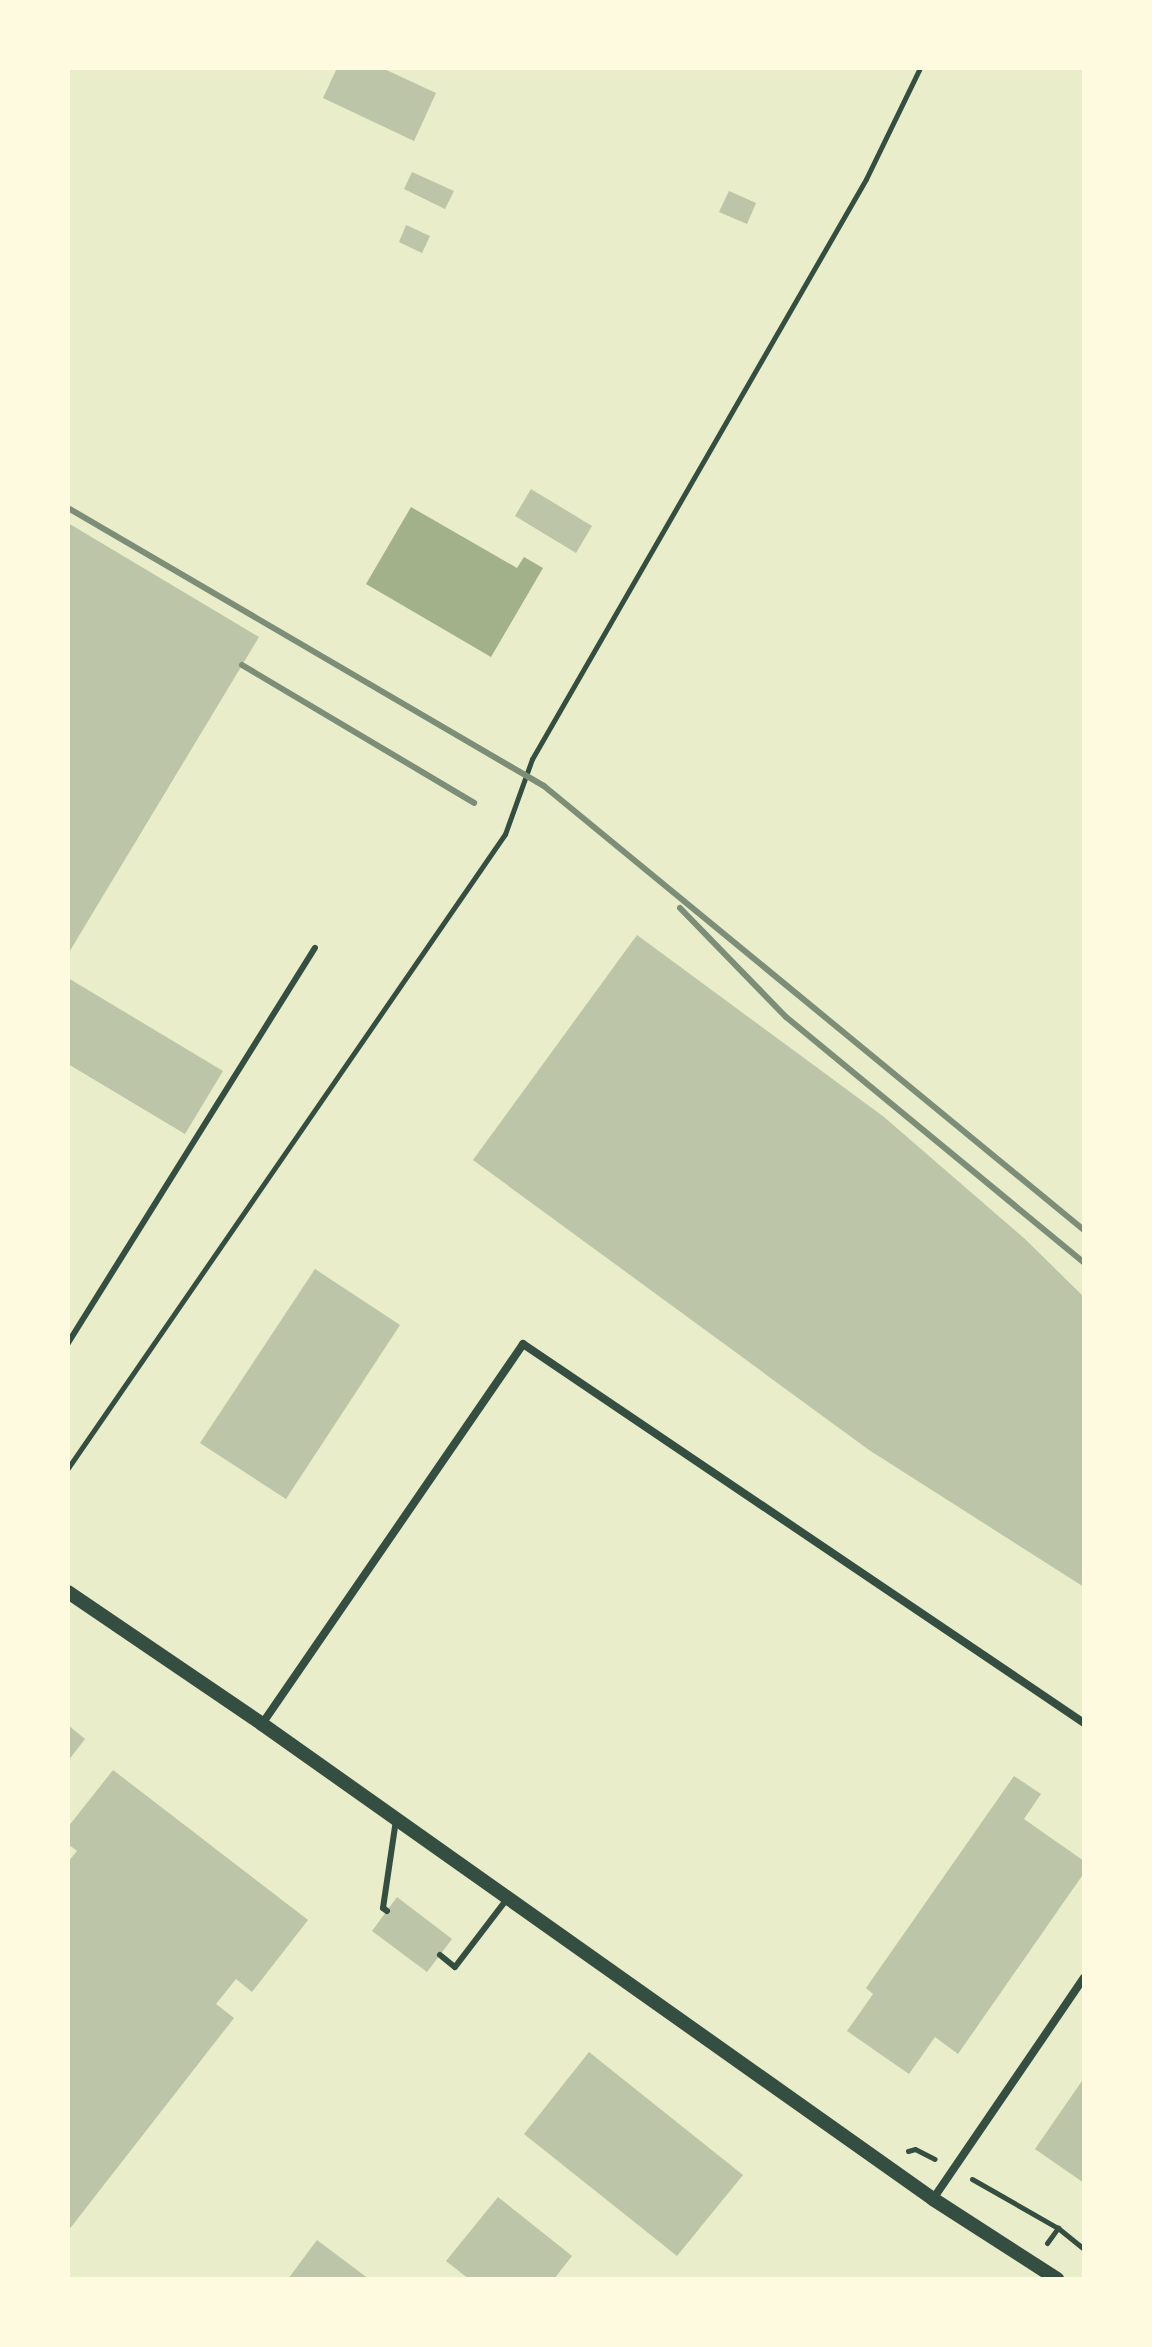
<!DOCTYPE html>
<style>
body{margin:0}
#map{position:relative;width:1152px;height:2347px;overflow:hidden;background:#e9edc9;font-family:Literata,serif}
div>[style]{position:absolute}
.water>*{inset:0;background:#a3b18a}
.building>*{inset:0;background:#bcc5a7}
.path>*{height:5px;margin:-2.5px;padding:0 2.5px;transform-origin:2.5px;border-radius:2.5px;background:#344e41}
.service>*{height:6px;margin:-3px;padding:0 3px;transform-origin:3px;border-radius:3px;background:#344e41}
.minor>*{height:8px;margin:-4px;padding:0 4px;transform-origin:4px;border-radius:4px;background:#344e41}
.tertiary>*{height:14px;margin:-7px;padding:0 7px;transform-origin:7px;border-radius:7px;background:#344e41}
.rail>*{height:6px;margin:-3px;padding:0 3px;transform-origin:3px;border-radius:3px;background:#7c8e77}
span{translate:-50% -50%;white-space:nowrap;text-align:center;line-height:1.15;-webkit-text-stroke:7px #fefae0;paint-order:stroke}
.frame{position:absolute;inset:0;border:70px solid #fefae0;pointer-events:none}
</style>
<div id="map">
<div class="water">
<i style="clip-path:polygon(411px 507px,517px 568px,524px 557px,543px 568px,491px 657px,366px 584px)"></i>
</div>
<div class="building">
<i style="clip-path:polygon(337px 68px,382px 68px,436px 93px,414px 141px,323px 98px)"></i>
<i style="clip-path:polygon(412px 172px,454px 191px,445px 209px,404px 189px)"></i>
<i style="clip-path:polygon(729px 191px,756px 203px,747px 224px,719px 212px)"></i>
<i style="clip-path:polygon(406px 225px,430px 236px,422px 253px,399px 242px)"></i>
<i style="clip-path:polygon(531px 489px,592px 526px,576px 553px,515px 516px)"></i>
<i style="clip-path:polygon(68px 523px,259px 637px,68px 954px)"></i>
<i style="clip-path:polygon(637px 935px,884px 1117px,1025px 1239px,1084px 1297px,1084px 1587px,869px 1450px,473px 1160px)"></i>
<i style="clip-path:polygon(68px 978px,223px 1071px,185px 1134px,68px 1064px)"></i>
<i style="clip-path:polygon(315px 1269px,400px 1325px,286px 1499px,200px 1443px)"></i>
<i style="clip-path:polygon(68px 1725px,85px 1739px,68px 1761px)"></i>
<i style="clip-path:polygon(113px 1770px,308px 1920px,252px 1992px,236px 1979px,216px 2004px,234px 2018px,68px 2231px,68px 1862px,77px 1851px,68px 1844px,68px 1827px)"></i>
<i style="clip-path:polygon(1014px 1776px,1041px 1794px,1024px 1819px,1084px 1861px,1084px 1873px,958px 2054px,935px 2037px,909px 2074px,847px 2031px,873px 1994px,866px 1988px)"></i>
<i style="clip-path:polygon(397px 1897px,452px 1939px,427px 1972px,372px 1931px)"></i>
<i style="clip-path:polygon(589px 2052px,743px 2175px,677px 2256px,524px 2134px)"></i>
<i style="clip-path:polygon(1084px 2078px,1084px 2183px,1035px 2149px)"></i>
<i style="clip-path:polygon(498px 2197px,572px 2256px,554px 2279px,469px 2279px,446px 2261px)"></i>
<i style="clip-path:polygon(317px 2240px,369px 2279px,288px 2279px)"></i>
</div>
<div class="path">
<i style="left:68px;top:1468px;width:770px;rotate:-55.42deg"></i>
<i style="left:505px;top:834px;width:80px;rotate:-70.2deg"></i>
<i style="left:532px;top:759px;width:669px;rotate:-60.06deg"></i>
<i style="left:866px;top:179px;width:123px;rotate:-64.1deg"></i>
<i style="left:908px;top:2151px;width:7px;rotate:-16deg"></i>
<i style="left:915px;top:2149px;width:22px;rotate:27deg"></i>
<i style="left:972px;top:2179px;width:99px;rotate:29.7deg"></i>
<i style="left:1058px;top:2228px;width:33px;rotate:39deg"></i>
<i style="left:1047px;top:2243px;width:19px;rotate:-54deg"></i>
</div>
<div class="service">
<i style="left:68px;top:1343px;width:466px;rotate:-58deg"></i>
<i style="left:387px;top:1911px;width:5px;rotate:-143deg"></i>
<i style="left:383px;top:1908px;width:89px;rotate:-81.6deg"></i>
<i style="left:440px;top:1955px;width:19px;rotate:39deg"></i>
<i style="left:455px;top:1967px;width:86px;rotate:-52.6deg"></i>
</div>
<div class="minor">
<i style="left:262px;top:1724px;width:461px;rotate:-55.5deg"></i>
<i style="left:523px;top:1344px;width:677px;rotate:34.04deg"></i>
<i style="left:933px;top:2199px;width:268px;rotate:-55.7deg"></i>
</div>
<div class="tertiary">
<i style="left:68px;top:1592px;width:235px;rotate:34.2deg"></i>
<i style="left:262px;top:1724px;width:822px;rotate:35.29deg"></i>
<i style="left:933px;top:2199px;width:148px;rotate:32.8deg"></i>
</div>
<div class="rail">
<i style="left:68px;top:508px;width:551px;rotate:30.29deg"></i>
<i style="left:544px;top:786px;width:699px;rotate:39.43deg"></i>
<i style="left:242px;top:665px;width:270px;rotate:30.7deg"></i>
<i style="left:680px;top:908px;width:152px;rotate:45.8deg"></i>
<i style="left:786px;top:1017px;width:386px;rotate:39.5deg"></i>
</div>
<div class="frame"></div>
</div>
